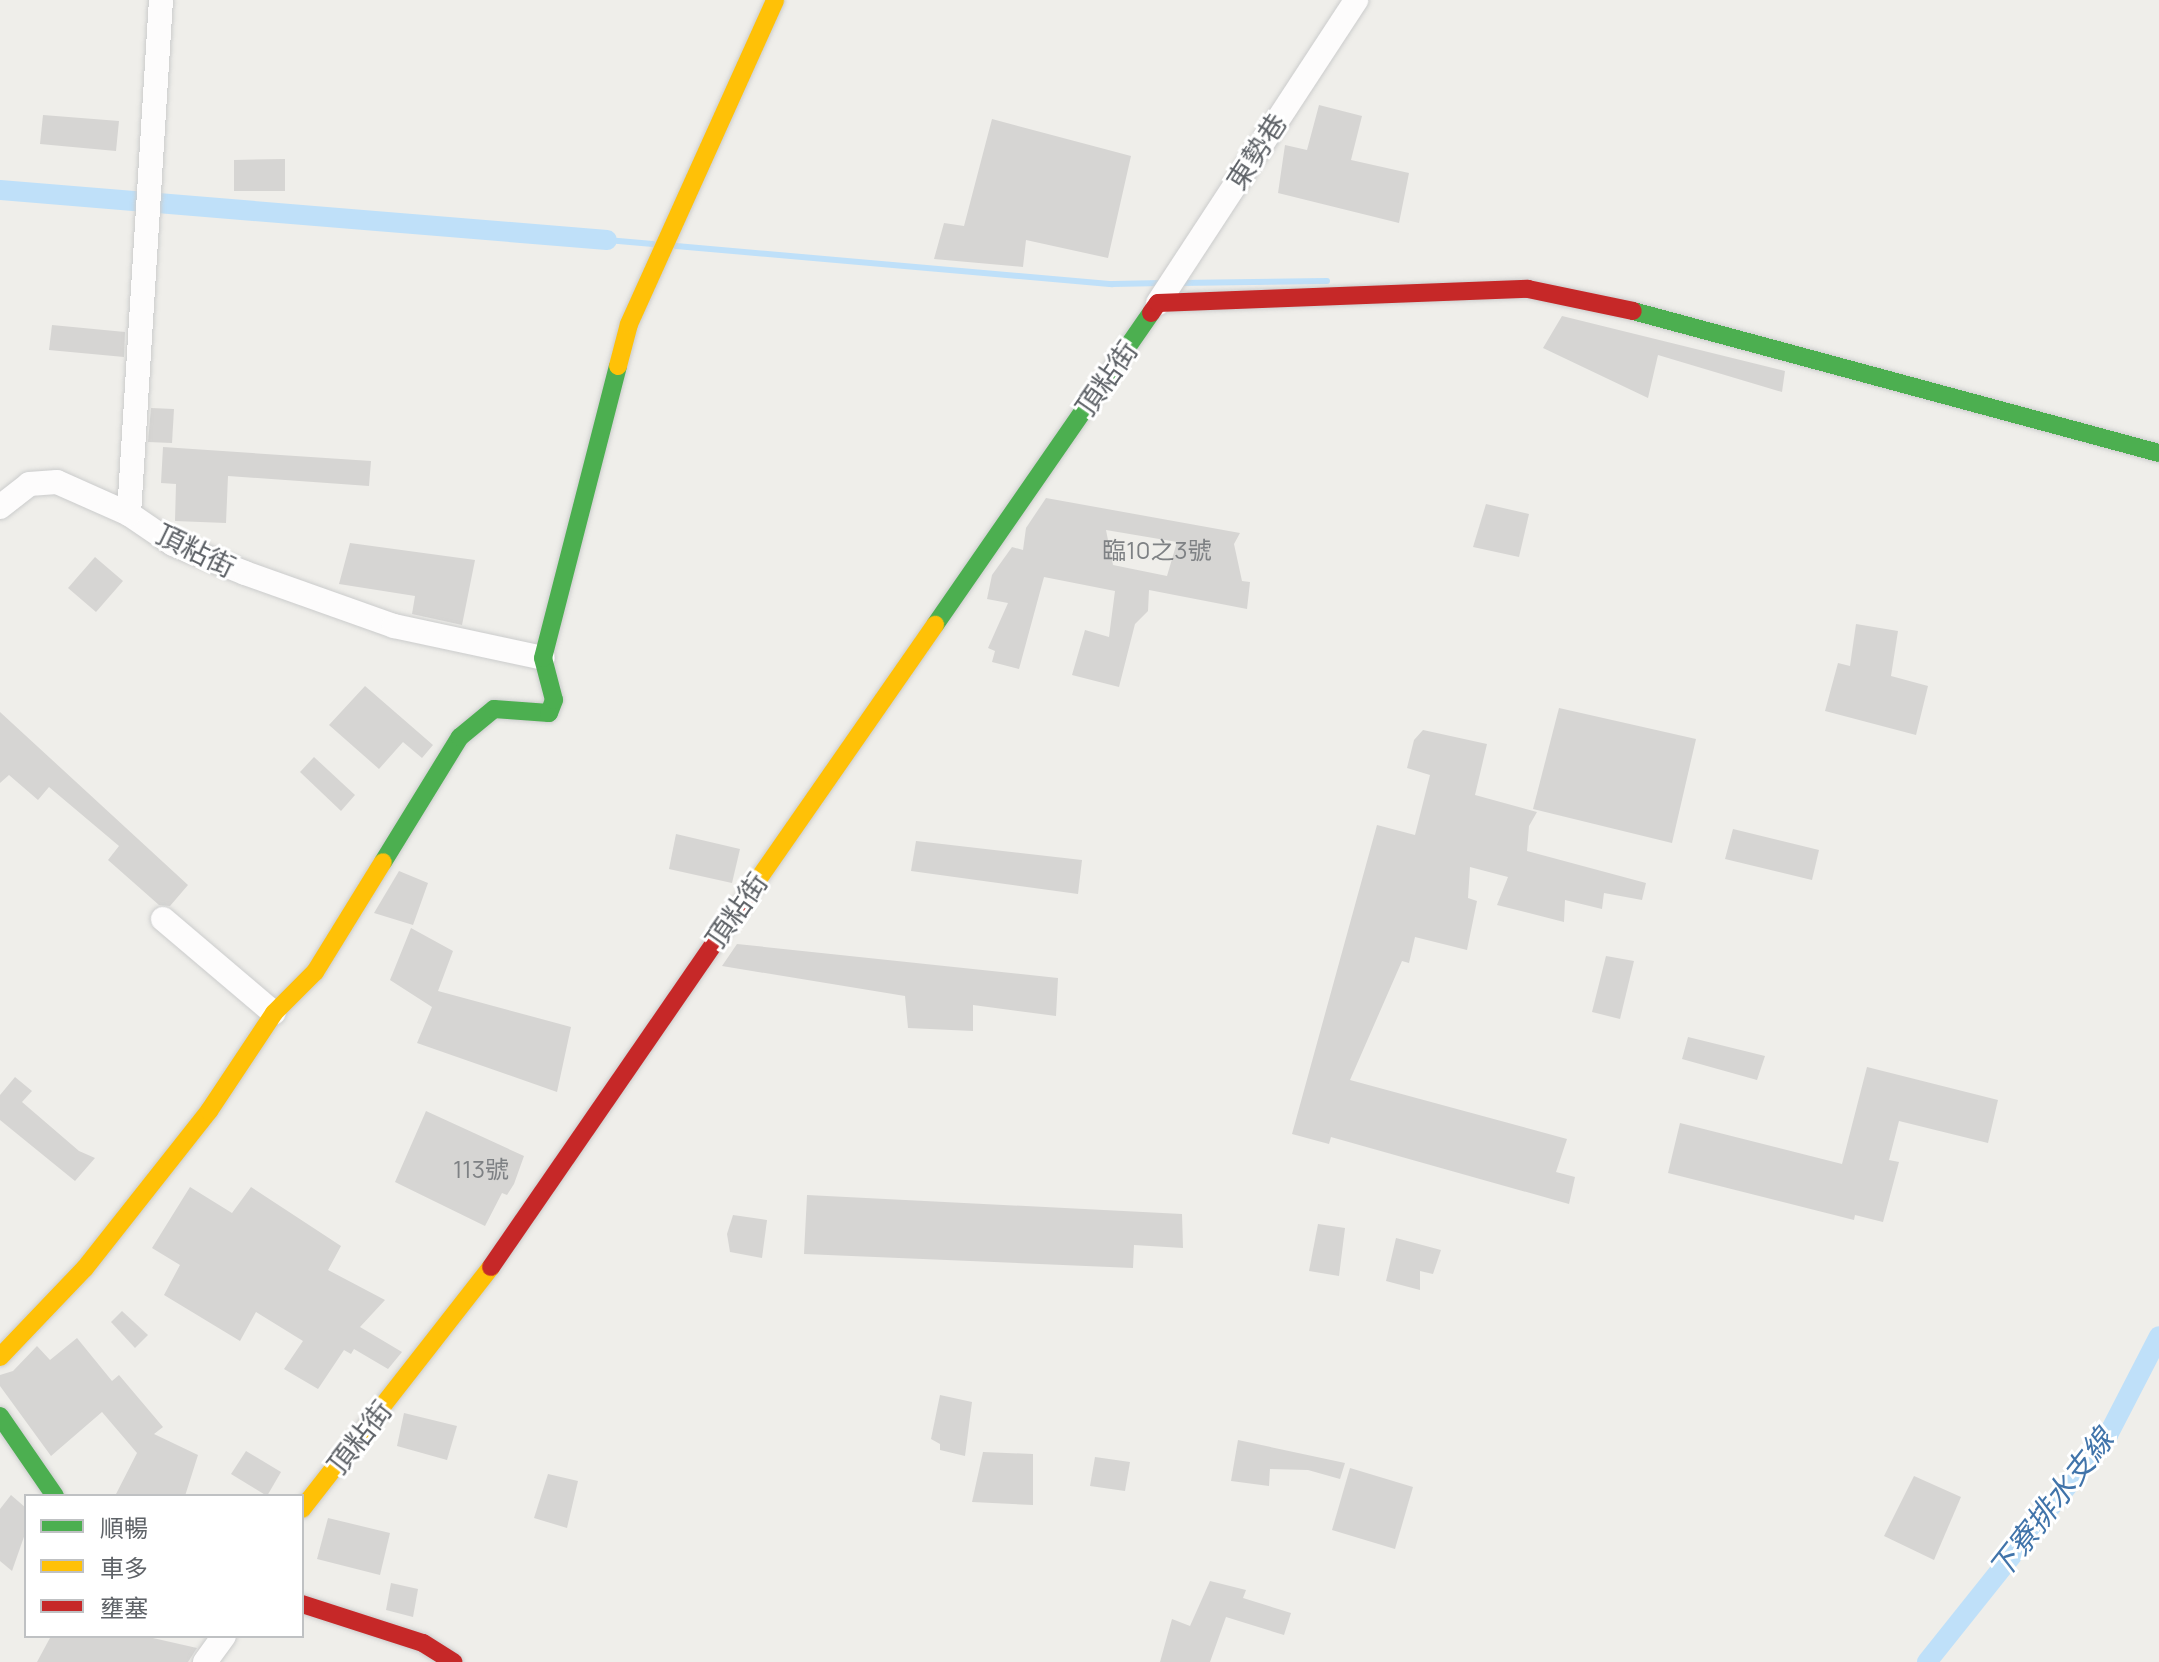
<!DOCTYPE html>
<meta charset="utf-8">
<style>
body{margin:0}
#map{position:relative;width:2159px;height:1662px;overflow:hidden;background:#efeeea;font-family:Manrope,"Noto Sans TC",sans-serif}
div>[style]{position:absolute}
.stream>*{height:6px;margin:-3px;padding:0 3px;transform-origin:3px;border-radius:3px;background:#bfe0f9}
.canal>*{height:20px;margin:-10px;padding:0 10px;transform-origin:10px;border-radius:10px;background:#bfe0f9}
.building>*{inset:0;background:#d6d5d3}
.roads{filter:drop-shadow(0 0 2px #cbcccc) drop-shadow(0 0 2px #cbcccc)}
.street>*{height:24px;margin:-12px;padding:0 12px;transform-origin:12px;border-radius:12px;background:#fdfcfc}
.fast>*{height:18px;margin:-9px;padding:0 9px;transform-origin:9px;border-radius:9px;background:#4caf50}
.slow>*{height:18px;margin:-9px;padding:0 9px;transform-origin:9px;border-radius:9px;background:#ffc107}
.jam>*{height:18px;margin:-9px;padding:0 9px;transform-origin:9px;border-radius:9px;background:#c62828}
span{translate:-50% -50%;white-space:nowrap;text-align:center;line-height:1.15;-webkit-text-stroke:6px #fff;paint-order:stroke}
.number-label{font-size:24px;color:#7e8184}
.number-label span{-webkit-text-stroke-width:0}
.street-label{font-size:28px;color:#5f6368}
.water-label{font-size:30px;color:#4174aa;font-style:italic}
.legend{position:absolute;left:24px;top:1494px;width:280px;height:144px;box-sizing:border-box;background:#fff;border:2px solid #bfc1c3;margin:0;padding:10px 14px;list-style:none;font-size:24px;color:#5f6368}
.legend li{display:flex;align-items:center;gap:16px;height:40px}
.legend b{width:40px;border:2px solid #bfc1c3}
</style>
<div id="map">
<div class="stream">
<i style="left:607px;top:240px;width:46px;rotate:5deg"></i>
<i style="left:676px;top:246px;width:438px;rotate:5deg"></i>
<i style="left:1112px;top:284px;width:51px;rotate:-1.1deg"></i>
<i style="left:1179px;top:283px;width:148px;rotate:-0.8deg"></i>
</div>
<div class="canal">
<i style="left:0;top:190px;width:609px;rotate:4.71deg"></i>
<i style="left:1927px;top:1662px;width:290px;rotate:-51.4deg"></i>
<i style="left:2108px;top:1435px;width:111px;rotate:-62.7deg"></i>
</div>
<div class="building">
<i style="clip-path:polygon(1319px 105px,1362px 116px,1351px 160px,1409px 173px,1399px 223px,1278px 193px,1285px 145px,1307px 150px)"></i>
<i style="clip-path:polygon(43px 115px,119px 121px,116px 151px,40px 144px)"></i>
<i style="clip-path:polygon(992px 119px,1131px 156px,1108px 258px,1026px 240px,1023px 267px,934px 259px,944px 223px,964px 226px)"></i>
<i style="clip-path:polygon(285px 159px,285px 191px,234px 191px,234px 160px)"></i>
<i style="clip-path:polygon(1562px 316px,1785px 371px,1782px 392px,1658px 355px,1648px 398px,1543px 348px)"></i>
<i style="clip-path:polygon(52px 325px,125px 332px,124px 357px,49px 350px)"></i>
<i style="clip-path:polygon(151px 408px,174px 409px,172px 443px,148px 442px)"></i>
<i style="clip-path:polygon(163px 447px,371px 461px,369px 486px,228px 476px,226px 523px,175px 521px,176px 484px,161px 483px)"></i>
<i style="clip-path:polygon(evenodd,1046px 498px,1240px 533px,1234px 544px,1242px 581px,1250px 582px,1247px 609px,1149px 590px,1148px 611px,1135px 624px,1119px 687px,1072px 675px,1085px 630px,1109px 637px,1115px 591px,1044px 577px,1019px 669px,992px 662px,995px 651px,988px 648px,1008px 603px,987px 599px,992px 575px,1012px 547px,1023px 550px,1026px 528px,1046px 498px,1106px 530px,1177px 542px,1167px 576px,1113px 565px,1106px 530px)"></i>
<i style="clip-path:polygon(1486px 504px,1529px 514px,1519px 557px,1473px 547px)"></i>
<i style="clip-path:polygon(350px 543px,475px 560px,462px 625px,412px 614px,415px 596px,339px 584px)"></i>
<i style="clip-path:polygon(95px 557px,123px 581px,96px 612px,68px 588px)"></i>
<i style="clip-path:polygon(1856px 624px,1898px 631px,1891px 676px,1928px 686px,1916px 735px,1825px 711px,1838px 663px,1850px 666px)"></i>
<i style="clip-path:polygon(365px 686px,433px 745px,422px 758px,403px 742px,379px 769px,329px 725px)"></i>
<i style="clip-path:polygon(1559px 708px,1696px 739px,1672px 843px,1533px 809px)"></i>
<i style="clip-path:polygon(0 712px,188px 885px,170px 906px,159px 905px,108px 860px,119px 846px,49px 787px,38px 800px,9px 775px,0 783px)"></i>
<i style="clip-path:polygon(1423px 730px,1487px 744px,1475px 795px,1537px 812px,1529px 826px,1527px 851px,1646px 883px,1642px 900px,1604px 893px,1602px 909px,1565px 900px,1564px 922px,1497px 905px,1508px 877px,1470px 867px,1468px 898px,1477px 901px,1467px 950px,1415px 937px,1409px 963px,1402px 961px,1350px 1080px,1567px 1139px,1556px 1172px,1575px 1177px,1569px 1204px,1331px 1137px,1329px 1144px,1292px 1134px,1377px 825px,1415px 835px,1430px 775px,1407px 768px,1414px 740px)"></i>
<i style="clip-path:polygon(314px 757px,355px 795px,341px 811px,300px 772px)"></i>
<i style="clip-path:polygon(1733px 829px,1819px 850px,1812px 880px,1725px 859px)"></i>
<i style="clip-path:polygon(676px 834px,740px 849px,732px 883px,669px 869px)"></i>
<i style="clip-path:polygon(916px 841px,1082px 860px,1078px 894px,911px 871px)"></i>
<i style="clip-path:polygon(399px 871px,428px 883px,413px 925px,374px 913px)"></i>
<i style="clip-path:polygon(411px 928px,453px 951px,438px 991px,571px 1027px,557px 1092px,417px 1043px,432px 1007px,390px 980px)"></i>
<i style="clip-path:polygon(737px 944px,1058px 978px,1056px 1016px,973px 1005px,973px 1031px,908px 1028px,905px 996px,722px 966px)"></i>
<i style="clip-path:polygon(1606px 956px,1634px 961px,1620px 1019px,1592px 1012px)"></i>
<i style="clip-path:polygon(1688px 1037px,1765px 1056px,1757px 1080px,1682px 1059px)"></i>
<i style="clip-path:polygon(1867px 1067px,1998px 1100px,1988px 1143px,1899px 1121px,1889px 1160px,1899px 1162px,1883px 1222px,1855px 1215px,1854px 1220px,1668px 1173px,1680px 1123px,1842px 1164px)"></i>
<i style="clip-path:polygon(15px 1077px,32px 1091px,22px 1102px,79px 1151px,95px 1158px,75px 1181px,0 1120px,0 1095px)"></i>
<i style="clip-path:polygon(426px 1111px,524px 1156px,514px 1184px,507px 1195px,502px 1193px,485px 1226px,395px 1182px)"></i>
<i style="clip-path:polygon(190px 1187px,232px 1213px,251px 1187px,341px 1246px,328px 1270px,385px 1300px,360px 1327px,402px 1352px,388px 1369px,354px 1349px,351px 1354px,344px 1350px,318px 1389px,284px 1369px,303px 1341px,256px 1312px,240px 1341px,164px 1295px,180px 1265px,152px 1248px)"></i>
<i style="clip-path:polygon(807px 1195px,1182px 1214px,1183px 1248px,1134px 1245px,1133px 1268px,804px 1254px)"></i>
<i style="clip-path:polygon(733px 1215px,767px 1220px,762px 1258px,730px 1252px,727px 1234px)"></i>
<i style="clip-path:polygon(1318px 1224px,1345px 1228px,1339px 1276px,1309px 1271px)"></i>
<i style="clip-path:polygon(1396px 1238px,1441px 1250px,1433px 1274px,1420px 1271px,1420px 1290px,1386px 1281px)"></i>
<i style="clip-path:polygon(122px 1311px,148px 1335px,135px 1348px,111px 1322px)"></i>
<i style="clip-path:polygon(77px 1338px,112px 1381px,119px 1375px,163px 1427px,154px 1434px,198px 1455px,185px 1496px,115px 1496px,137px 1453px,102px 1412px,51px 1456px,0 1386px,0 1375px,13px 1371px,37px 1346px,50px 1360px)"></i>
<i style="clip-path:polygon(940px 1395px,972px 1402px,965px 1456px,940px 1450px,940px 1444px,931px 1439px)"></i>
<i style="clip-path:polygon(404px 1413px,457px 1426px,447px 1460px,397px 1446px)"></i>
<i style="clip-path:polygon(1238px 1440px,1345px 1463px,1340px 1479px,1308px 1470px,1270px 1469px,1269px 1486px,1231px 1481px)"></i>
<i style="clip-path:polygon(246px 1451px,281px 1472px,267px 1496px,231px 1474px)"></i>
<i style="clip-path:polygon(983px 1452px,1033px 1454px,1033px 1505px,972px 1502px)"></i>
<i style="clip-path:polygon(1095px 1457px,1130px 1462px,1125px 1491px,1090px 1486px)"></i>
<i style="clip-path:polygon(1350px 1468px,1413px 1487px,1395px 1549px,1332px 1530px)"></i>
<i style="clip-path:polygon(548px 1474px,578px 1481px,567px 1528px,534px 1518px)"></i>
<i style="clip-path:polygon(1914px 1476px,1961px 1497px,1934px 1560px,1884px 1536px)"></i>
<i style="clip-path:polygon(11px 1495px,26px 1508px,26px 1531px,12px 1571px,0 1561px,0 1509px)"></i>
<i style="clip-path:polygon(328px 1518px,390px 1533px,380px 1575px,317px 1559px)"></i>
<i style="clip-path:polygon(1210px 1581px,1246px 1590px,1243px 1598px,1291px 1613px,1284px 1635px,1226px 1617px,1210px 1662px,1160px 1662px,1172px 1619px,1190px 1626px)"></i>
<i style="clip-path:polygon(391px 1583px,418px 1589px,413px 1617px,386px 1610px)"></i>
<i style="clip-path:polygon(51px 1636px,144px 1636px,197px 1648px,188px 1662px,37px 1662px)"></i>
</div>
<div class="roads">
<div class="street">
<i style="left:1158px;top:303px;width:362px;rotate:-56.8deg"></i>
<i style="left:0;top:507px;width:37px;rotate:-38deg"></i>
<i style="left:29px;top:484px;width:28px;rotate:-4deg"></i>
<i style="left:57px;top:482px;width:79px;rotate:24deg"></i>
<i style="left:129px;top:514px;width:53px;rotate:34.3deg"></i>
<i style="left:173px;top:544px;width:78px;rotate:21.9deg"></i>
<i style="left:245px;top:573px;width:158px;rotate:19.6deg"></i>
<i style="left:394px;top:626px;width:152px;rotate:12.1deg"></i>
<i style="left:129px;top:514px;width:515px;rotate:-86.44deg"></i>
<i style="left:163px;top:919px;width:145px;rotate:40.3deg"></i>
<i style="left:205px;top:1662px;width:32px;rotate:-54deg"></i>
</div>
<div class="fast">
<i style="left:1633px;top:311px;width:545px;rotate:15.11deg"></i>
<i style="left:935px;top:625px;width:379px;rotate:-55.3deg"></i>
<i style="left:383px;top:862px;width:147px;rotate:-58.4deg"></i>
<i style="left:460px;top:737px;width:44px;rotate:-39.5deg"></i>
<i style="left:494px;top:709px;width:55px;rotate:4.2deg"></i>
<i style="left:549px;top:713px;width:14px;rotate:-69deg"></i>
<i style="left:554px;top:700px;width:43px;rotate:-104.7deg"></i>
<i style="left:543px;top:658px;width:301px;rotate:-75.6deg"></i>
<i style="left:0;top:1416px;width:97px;rotate:55.5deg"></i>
</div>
<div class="slow">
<i style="left:618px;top:366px;width:43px;rotate:-75.3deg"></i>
<i style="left:629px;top:324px;width:355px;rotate:-65.7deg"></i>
<i style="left:748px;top:894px;width:328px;rotate:-55.2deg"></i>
<i style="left:0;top:1357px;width:123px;rotate:-46.3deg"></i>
<i style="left:85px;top:1268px;width:200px;rotate:-51.7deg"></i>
<i style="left:209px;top:1111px;width:118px;rotate:-56.4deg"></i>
<i style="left:274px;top:1013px;width:58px;rotate:-45deg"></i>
<i style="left:315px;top:972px;width:129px;rotate:-58.3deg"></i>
<i style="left:302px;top:1509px;width:307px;rotate:-52deg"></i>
</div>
<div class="jam">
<i style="left:1151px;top:313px;width:12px;rotate:-55deg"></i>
<i style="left:1158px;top:303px;width:370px;rotate:-2.2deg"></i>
<i style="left:1528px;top:289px;width:107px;rotate:11.8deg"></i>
<i style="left:491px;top:1267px;width:453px;rotate:-55.4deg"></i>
<i style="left:302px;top:1604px;width:127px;rotate:17.9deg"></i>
<i style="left:423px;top:1643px;width:36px;rotate:32deg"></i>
</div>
</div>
<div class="number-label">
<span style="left:1157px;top:550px">臨10之3號</span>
<span style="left:481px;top:1169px">113號</span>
</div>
<div class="street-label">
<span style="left:1256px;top:151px;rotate:-57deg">東勢巷</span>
<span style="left:1106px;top:378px;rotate:-55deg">頂粘街</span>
<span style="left:196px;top:550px;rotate:26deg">頂粘街</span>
<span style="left:736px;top:910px;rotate:-55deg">頂粘街</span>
<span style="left:359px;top:1437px;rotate:-52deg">頂粘街</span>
</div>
<div class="water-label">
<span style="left:2051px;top:1504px;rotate:-52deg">下寮排水支線</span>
</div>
<ul class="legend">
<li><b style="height:10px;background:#4caf50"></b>順暢</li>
<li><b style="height:10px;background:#ffc107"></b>車多</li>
<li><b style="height:10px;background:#c62828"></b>壅塞</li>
</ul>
</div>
